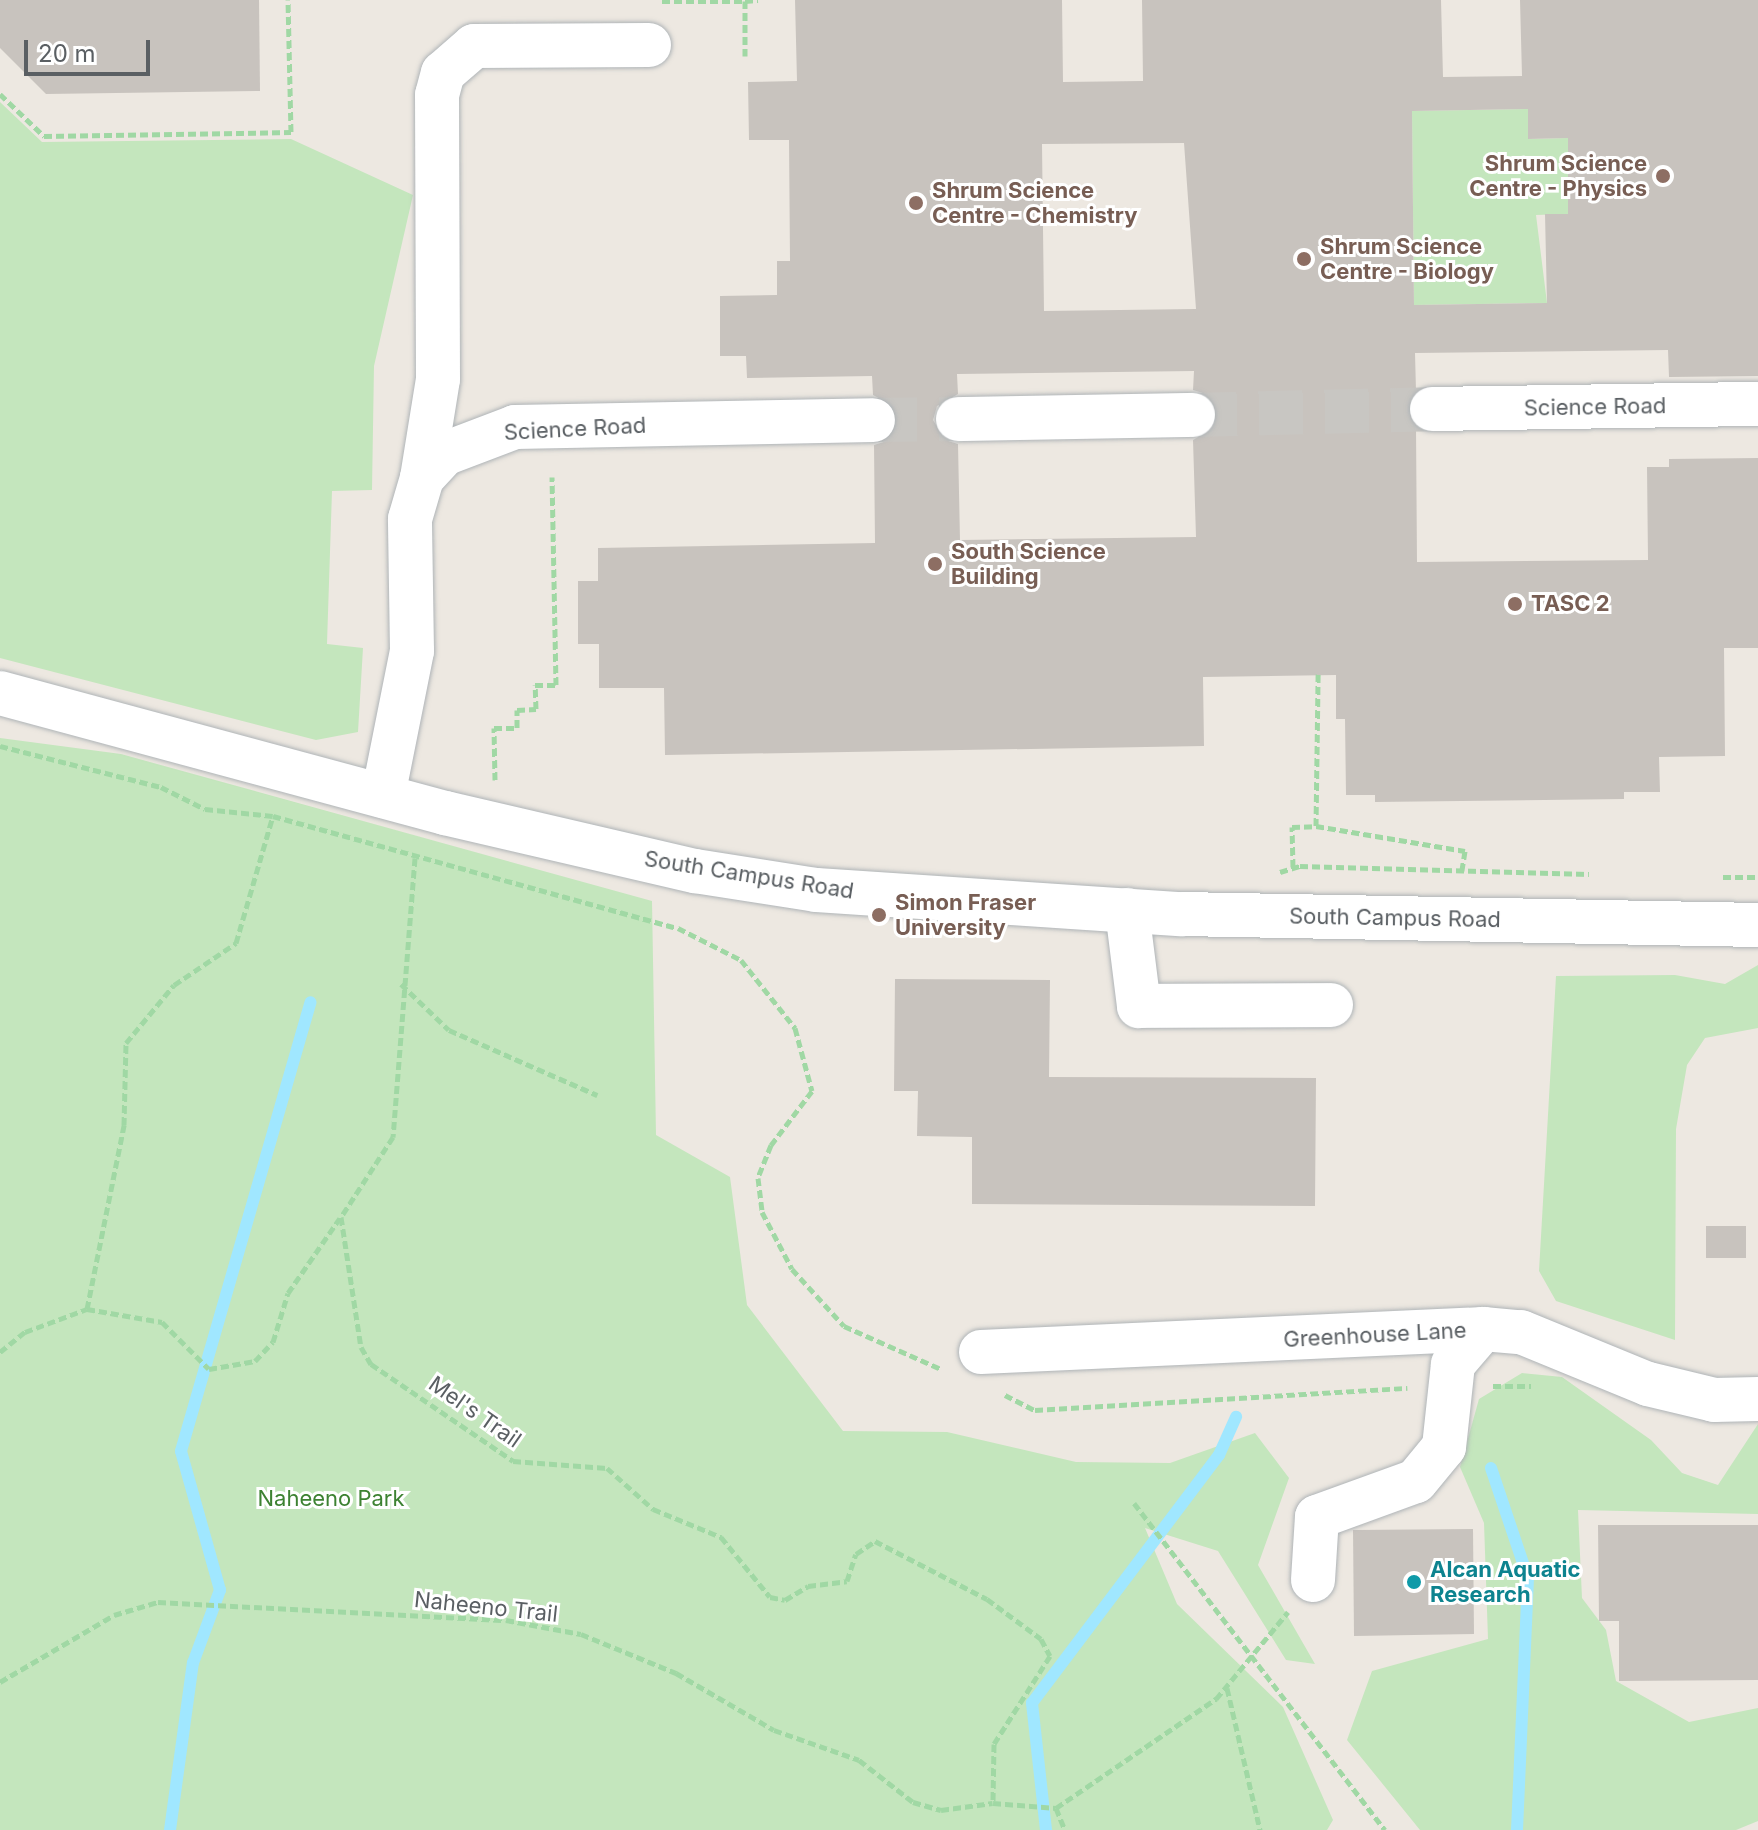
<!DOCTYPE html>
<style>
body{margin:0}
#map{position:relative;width:1758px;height:1830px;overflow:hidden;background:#ede8e1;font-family:Inter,sans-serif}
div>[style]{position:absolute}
.green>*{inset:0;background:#c4e6bd}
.stream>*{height:12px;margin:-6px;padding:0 6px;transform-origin:6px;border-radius:6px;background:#a0e7ff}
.building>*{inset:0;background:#c8c3be}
.minor-tunnel>*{height:44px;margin-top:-22px;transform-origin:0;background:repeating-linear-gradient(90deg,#c8c6c2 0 44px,transparent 0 66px)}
.path>*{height:5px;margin-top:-2.5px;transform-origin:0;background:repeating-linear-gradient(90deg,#a0d8a4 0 8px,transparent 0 12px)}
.roads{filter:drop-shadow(0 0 2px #afb4b7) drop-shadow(0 0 2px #afb4b7)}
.minor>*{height:44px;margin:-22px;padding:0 22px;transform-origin:22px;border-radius:22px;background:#fff}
.dots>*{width:22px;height:22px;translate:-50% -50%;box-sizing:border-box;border:4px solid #fff;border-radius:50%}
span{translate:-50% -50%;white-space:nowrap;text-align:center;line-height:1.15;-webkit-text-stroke:6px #fff;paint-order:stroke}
.education-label{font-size:22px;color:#785e54;font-weight:700}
.right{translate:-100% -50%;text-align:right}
.left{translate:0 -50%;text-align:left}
.street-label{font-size:22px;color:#5a5f63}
.park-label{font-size:22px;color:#3d8232}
.culture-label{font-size:22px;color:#0d838f;font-weight:700}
.scale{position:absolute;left:24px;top:40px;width:126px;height:36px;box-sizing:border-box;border:4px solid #5a5f63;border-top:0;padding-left:10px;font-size:24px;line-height:28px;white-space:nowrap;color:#5a5f63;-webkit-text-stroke:6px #fff;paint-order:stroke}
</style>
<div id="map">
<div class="green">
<i style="clip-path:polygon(0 102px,42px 142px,291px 139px,413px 195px,374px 366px,372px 490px,332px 491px,327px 644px,363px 648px,358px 732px,316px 740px,0 658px)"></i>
<i style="clip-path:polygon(1528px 109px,1528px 139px,1568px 138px,1568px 214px,1536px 215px,1547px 303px,1414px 305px,1412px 111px)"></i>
<i style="clip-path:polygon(0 738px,121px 754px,652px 901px,656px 1135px,730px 1177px,747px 1305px,843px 1431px,947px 1432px,1076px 1462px,1170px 1463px,1255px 1433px,1289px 1478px,1258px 1565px,1315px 1664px,1286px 1660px,1218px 1551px,1145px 1528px,1177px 1604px,1283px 1707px,1333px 1820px,1327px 1830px,0 1830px)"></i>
<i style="clip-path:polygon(1758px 965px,1758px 1028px,1705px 1038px,1687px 1065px,1676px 1129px,1675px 1340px,1556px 1301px,1539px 1271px,1556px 976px,1675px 975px,1725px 984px)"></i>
<i style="clip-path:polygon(1522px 1373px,1562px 1377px,1651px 1440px,1682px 1473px,1718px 1485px,1758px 1424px,1758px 1514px,1578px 1510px,1582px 1598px,1606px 1630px,1616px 1681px,1689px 1722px,1758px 1708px,1758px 1821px,1736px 1830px,1420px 1830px,1347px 1740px,1372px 1671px,1488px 1639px,1484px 1523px,1460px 1467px,1479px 1399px)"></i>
</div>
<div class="stream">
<i style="left:1491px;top:1468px;width:116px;rotate:71.4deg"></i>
<i style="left:1528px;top:1578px;width:252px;rotate:92.5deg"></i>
<i style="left:170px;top:1830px;width:169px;rotate:-82.2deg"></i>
<i style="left:193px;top:1663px;width:78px;rotate:-69.7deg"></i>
<i style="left:220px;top:1590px;width:144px;rotate:-105.7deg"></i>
<i style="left:181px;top:1451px;width:467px;rotate:-73.9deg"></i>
<i style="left:1046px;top:1830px;width:128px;rotate:-96.3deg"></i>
<i style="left:1032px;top:1703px;width:311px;rotate:-53deg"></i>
<i style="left:1219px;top:1455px;width:42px;rotate:-65.9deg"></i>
</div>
<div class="building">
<i style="clip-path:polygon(0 0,259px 0,260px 91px,46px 94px,0 48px)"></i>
<i style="clip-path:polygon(evenodd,795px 0,1062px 0,1063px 82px,1143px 81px,1142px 0,1441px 0,1443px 77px,1522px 76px,1520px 0,1758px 0,1758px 376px,1669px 377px,1668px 350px,1415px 353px,1416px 391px,1407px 409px,1416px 427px,1417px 562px,1648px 560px,1647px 467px,1669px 467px,1669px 459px,1758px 458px,1758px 648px,1724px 648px,1725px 756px,1659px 757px,1660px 792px,1624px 792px,1624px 799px,1375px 802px,1375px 795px,1346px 795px,1345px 719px,1336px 719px,1336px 675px,1203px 677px,1204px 746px,665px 755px,664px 688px,599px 688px,599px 644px,578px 644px,578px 581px,598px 581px,598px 548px,875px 543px,874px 445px,887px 441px,898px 420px,894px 406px,873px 395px,872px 376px,747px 378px,746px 356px,720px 356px,720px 296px,777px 295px,777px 261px,790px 261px,789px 140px,749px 140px,748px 82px,797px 81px,795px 0,1528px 109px,1528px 139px,1568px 138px,1568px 214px,1545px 214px,1547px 303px,1414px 305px,1412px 111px,1528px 109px,795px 0,1184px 143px,1196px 309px,1044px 311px,1042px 144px,1184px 143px,795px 0,1194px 371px,1193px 390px,1206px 394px,1218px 414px,1214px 428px,1193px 440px,1196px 537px,960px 540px,958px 444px,945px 440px,933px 420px,937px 406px,958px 394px,957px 374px,1194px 371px)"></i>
<i style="clip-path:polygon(895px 979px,1050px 980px,1049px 1077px,1316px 1078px,1315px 1206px,972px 1204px,972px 1137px,917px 1136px,918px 1091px,894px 1091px)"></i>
<i style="clip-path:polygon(1706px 1226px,1746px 1226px,1746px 1258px,1706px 1258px)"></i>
<i style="clip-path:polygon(1598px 1525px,1758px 1525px,1758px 1680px,1619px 1681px,1619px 1621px,1599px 1621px)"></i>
<i style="clip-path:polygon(1473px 1529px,1474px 1634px,1354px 1636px,1353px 1530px)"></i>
</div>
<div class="minor-tunnel">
<i style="left:1193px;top:415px;width:239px;rotate:-1.4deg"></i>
<i style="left:873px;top:420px;width:85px;rotate:-0.7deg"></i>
</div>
<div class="path">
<i style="left:662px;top:1px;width:83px"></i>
<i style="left:745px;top:56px;width:55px;rotate:-90deg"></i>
<i style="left:745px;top:1px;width:13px;rotate:-4deg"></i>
<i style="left:0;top:94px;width:61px;rotate:43.7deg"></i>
<i style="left:44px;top:136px;width:247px;rotate:-0.9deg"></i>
<i style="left:291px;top:132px;width:132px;rotate:-91.3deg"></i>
<i style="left:0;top:746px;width:166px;rotate:14.3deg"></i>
<i style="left:161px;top:787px;width:49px;rotate:26.6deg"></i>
<i style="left:205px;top:809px;width:68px;rotate:5.9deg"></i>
<i style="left:273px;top:816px;width:420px;rotate:15.5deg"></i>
<i style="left:678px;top:928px;width:71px;rotate:26.9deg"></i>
<i style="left:741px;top:960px;width:87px;rotate:51.5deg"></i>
<i style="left:795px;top:1028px;width:65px;rotate:74.9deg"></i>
<i style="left:812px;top:1091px;width:68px;rotate:127.2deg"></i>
<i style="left:771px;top:1145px;width:35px;rotate:112deg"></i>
<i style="left:758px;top:1178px;width:34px;rotate:83deg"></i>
<i style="left:762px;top:1212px;width:64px;rotate:62.2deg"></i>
<i style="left:792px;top:1269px;width:77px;rotate:47.6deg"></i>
<i style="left:844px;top:1326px;width:106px;rotate:23.9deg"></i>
<i style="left:495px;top:780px;width:52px;rotate:-91.1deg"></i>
<i style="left:494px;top:728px;width:23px"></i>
<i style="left:517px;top:728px;width:18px;rotate:-90deg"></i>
<i style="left:517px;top:710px;width:19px;rotate:-3deg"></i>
<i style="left:536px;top:709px;width:24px;rotate:-92deg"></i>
<i style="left:535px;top:685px;width:21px"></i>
<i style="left:556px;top:685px;width:208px;rotate:-91.1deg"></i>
<i style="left:1316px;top:826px;width:151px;rotate:9.5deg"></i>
<i style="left:1465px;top:851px;width:20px;rotate:99deg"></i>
<i style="left:415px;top:858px;width:280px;rotate:94.5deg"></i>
<i style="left:393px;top:1137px;width:95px;rotate:123deg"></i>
<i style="left:341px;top:1217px;width:132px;rotate:81.3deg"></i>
<i style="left:361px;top:1347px;width:20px;rotate:60deg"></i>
<i style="left:371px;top:1364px;width:172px;rotate:34.3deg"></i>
<i style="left:513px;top:1461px;width:94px;rotate:4.3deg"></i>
<i style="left:607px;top:1468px;width:62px;rotate:41.7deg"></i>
<i style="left:653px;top:1509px;width:74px;rotate:22.4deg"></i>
<i style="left:721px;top:1537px;width:77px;rotate:50.8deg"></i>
<i style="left:770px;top:1597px;width:15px;rotate:11deg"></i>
<i style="left:785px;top:1600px;width:27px;rotate:-31deg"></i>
<i style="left:808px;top:1586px;width:39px;rotate:-7deg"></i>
<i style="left:847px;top:1581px;width:28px;rotate:-72deg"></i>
<i style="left:856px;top:1554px;width:23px;rotate:-34deg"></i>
<i style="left:875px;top:1541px;width:126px;rotate:27.4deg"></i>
<i style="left:987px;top:1599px;width:67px;rotate:36.5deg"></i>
<i style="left:1041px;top:1639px;width:19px;rotate:62deg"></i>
<i style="left:1050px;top:1656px;width:104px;rotate:122.5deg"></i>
<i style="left:994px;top:1744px;width:59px;rotate:91deg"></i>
<i style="left:993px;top:1803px;width:63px;rotate:4.5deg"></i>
<i style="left:1056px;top:1808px;width:194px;rotate:-34.3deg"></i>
<i style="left:1216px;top:1699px;width:113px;rotate:-50.4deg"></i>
<i style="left:1293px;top:867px;width:40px;rotate:-91.4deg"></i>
<i style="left:1292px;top:827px;width:24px;rotate:-2deg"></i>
<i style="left:1316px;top:826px;width:152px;rotate:-89.2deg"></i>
<i style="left:1280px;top:872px;width:21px;rotate:-17deg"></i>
<i style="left:1300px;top:866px;width:289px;rotate:1.6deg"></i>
<i style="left:1723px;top:877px;width:35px"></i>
<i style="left:401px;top:984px;width:66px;rotate:43.8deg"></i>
<i style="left:449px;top:1030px;width:162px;rotate:23.7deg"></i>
<i style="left:87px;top:1309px;width:188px;rotate:-78.6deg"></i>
<i style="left:124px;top:1125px;width:82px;rotate:-88.6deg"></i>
<i style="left:126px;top:1043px;width:75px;rotate:-50.4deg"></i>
<i style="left:174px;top:985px;width:75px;rotate:-34.1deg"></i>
<i style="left:236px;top:943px;width:132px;rotate:-73.8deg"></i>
<i style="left:0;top:1352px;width:32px;rotate:-39deg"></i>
<i style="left:25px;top:1332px;width:66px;rotate:-20.4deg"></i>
<i style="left:87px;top:1309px;width:76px;rotate:9.8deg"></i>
<i style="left:162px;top:1322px;width:66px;rotate:45deg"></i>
<i style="left:209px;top:1369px;width:47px;rotate:-9.9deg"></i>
<i style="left:255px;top:1361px;width:26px;rotate:-47deg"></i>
<i style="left:273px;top:1342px;width:51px;rotate:-73deg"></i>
<i style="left:288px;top:1293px;width:91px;rotate:-55.3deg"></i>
<i style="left:1493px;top:1386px;width:38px"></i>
<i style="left:1005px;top:1395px;width:34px;rotate:27deg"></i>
<i style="left:1035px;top:1410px;width:373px;rotate:-3.4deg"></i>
<i style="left:1134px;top:1503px;width:412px;rotate:52.5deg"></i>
<i style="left:0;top:1682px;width:132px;rotate:-30.4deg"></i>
<i style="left:114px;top:1615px;width:46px;rotate:-16.5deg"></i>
<i style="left:158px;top:1602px;width:348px;rotate:3deg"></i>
<i style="left:506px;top:1620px;width:76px;rotate:10.6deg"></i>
<i style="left:581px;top:1634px;width:103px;rotate:22.3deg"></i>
<i style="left:676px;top:1673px;width:113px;rotate:30.2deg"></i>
<i style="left:774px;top:1730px;width:90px;rotate:19.4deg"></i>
<i style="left:859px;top:1760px;width:68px;rotate:37.9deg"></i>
<i style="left:913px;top:1802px;width:29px;rotate:16deg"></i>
<i style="left:941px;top:1810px;width:52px;rotate:-7.7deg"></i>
<i style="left:1227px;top:1688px;width:146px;rotate:76.9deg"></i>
<i style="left:1056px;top:1808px;width:24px;rotate:68deg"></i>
</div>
<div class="roads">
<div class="minor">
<i style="left:1432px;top:409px;width:326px;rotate:-0.9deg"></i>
<i style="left:958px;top:419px;width:235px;rotate:-1deg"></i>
<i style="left:422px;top:478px;width:100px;rotate:-80.8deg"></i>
<i style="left:438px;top:379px;width:284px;rotate:-90.2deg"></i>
<i style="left:437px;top:95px;width:23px;rotate:-75deg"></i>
<i style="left:443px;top:73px;width:41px;rotate:-41.1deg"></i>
<i style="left:474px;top:46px;width:175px;rotate:-0.3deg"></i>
<i style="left:0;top:693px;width:461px;rotate:15.1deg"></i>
<i style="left:445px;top:813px;width:257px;rotate:13.1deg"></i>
<i style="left:695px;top:871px;width:122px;rotate:8.9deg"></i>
<i style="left:816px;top:890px;width:366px;rotate:3.8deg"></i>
<i style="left:1181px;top:914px;width:577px;rotate:1.09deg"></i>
<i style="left:383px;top:796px;width:148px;rotate:-78.7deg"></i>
<i style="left:412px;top:651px;width:132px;rotate:-90.9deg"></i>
<i style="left:410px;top:519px;width:43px;rotate:-73.7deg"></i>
<i style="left:422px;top:478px;width:33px;rotate:-47deg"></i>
<i style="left:444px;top:454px;width:76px;rotate:-20.8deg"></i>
<i style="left:515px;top:427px;width:358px;rotate:-1.1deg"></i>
<i style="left:1127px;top:910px;width:97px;rotate:82.9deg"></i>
<i style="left:1139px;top:1006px;width:192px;rotate:-0.3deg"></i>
<i style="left:981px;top:1352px;width:503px;rotate:-2.62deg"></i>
<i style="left:1483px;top:1329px;width:38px;rotate:5deg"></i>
<i style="left:1521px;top:1332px;width:137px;rotate:22.3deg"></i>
<i style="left:1648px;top:1384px;width:68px;rotate:13.6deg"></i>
<i style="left:1714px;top:1400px;width:44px;rotate:-1.3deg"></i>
<i style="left:1313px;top:1580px;width:63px;rotate:-86.4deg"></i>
<i style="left:1317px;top:1517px;width:105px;rotate:-20deg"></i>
<i style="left:1416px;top:1481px;width:44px;rotate:-50.5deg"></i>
<i style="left:1444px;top:1447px;width:83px;rotate:-83.8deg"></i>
<i style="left:1453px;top:1364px;width:46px;rotate:-49.4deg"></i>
</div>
</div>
<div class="dots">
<i style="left:1663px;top:176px;background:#8d6e63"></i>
<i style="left:916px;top:203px;background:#8d6e63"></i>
<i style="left:1304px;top:259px;background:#8d6e63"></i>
<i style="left:935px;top:564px;background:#8d6e63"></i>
<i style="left:1515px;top:604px;background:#8d6e63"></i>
<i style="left:879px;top:915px;background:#8d6e63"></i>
<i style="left:1414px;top:1582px;background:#0f9aa8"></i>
</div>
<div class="education-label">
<span class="right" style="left:1647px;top:176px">Shrum Science<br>Centre - Physics</span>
<span class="left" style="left:932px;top:203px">Shrum Science<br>Centre - Chemistry</span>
<span class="left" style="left:1320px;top:259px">Shrum Science<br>Centre - Biology</span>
<span class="left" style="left:951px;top:564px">South Science<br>Building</span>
<span class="left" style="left:1531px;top:604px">TASC 2</span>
<span class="left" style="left:895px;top:915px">Simon Fraser<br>University</span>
</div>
<div class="street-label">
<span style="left:1595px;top:407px;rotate:-1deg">Science Road</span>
<span style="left:575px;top:429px;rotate:-3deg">Science Road</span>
<span style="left:749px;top:875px;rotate:9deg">South Campus Road</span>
<span style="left:1395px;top:918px;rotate:1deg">South Campus Road</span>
<span style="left:1375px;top:1335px;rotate:-3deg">Greenhouse Lane</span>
<span style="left:475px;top:1412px;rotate:35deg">Mel's Trail</span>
<span style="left:486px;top:1607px;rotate:6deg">Naheeno Trail</span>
</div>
<div class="park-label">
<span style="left:331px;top:1499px">Naheeno Park</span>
</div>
<div class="culture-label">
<span class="left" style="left:1430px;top:1582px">Alcan Aquatic<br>Research</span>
</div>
<div class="scale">20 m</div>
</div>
